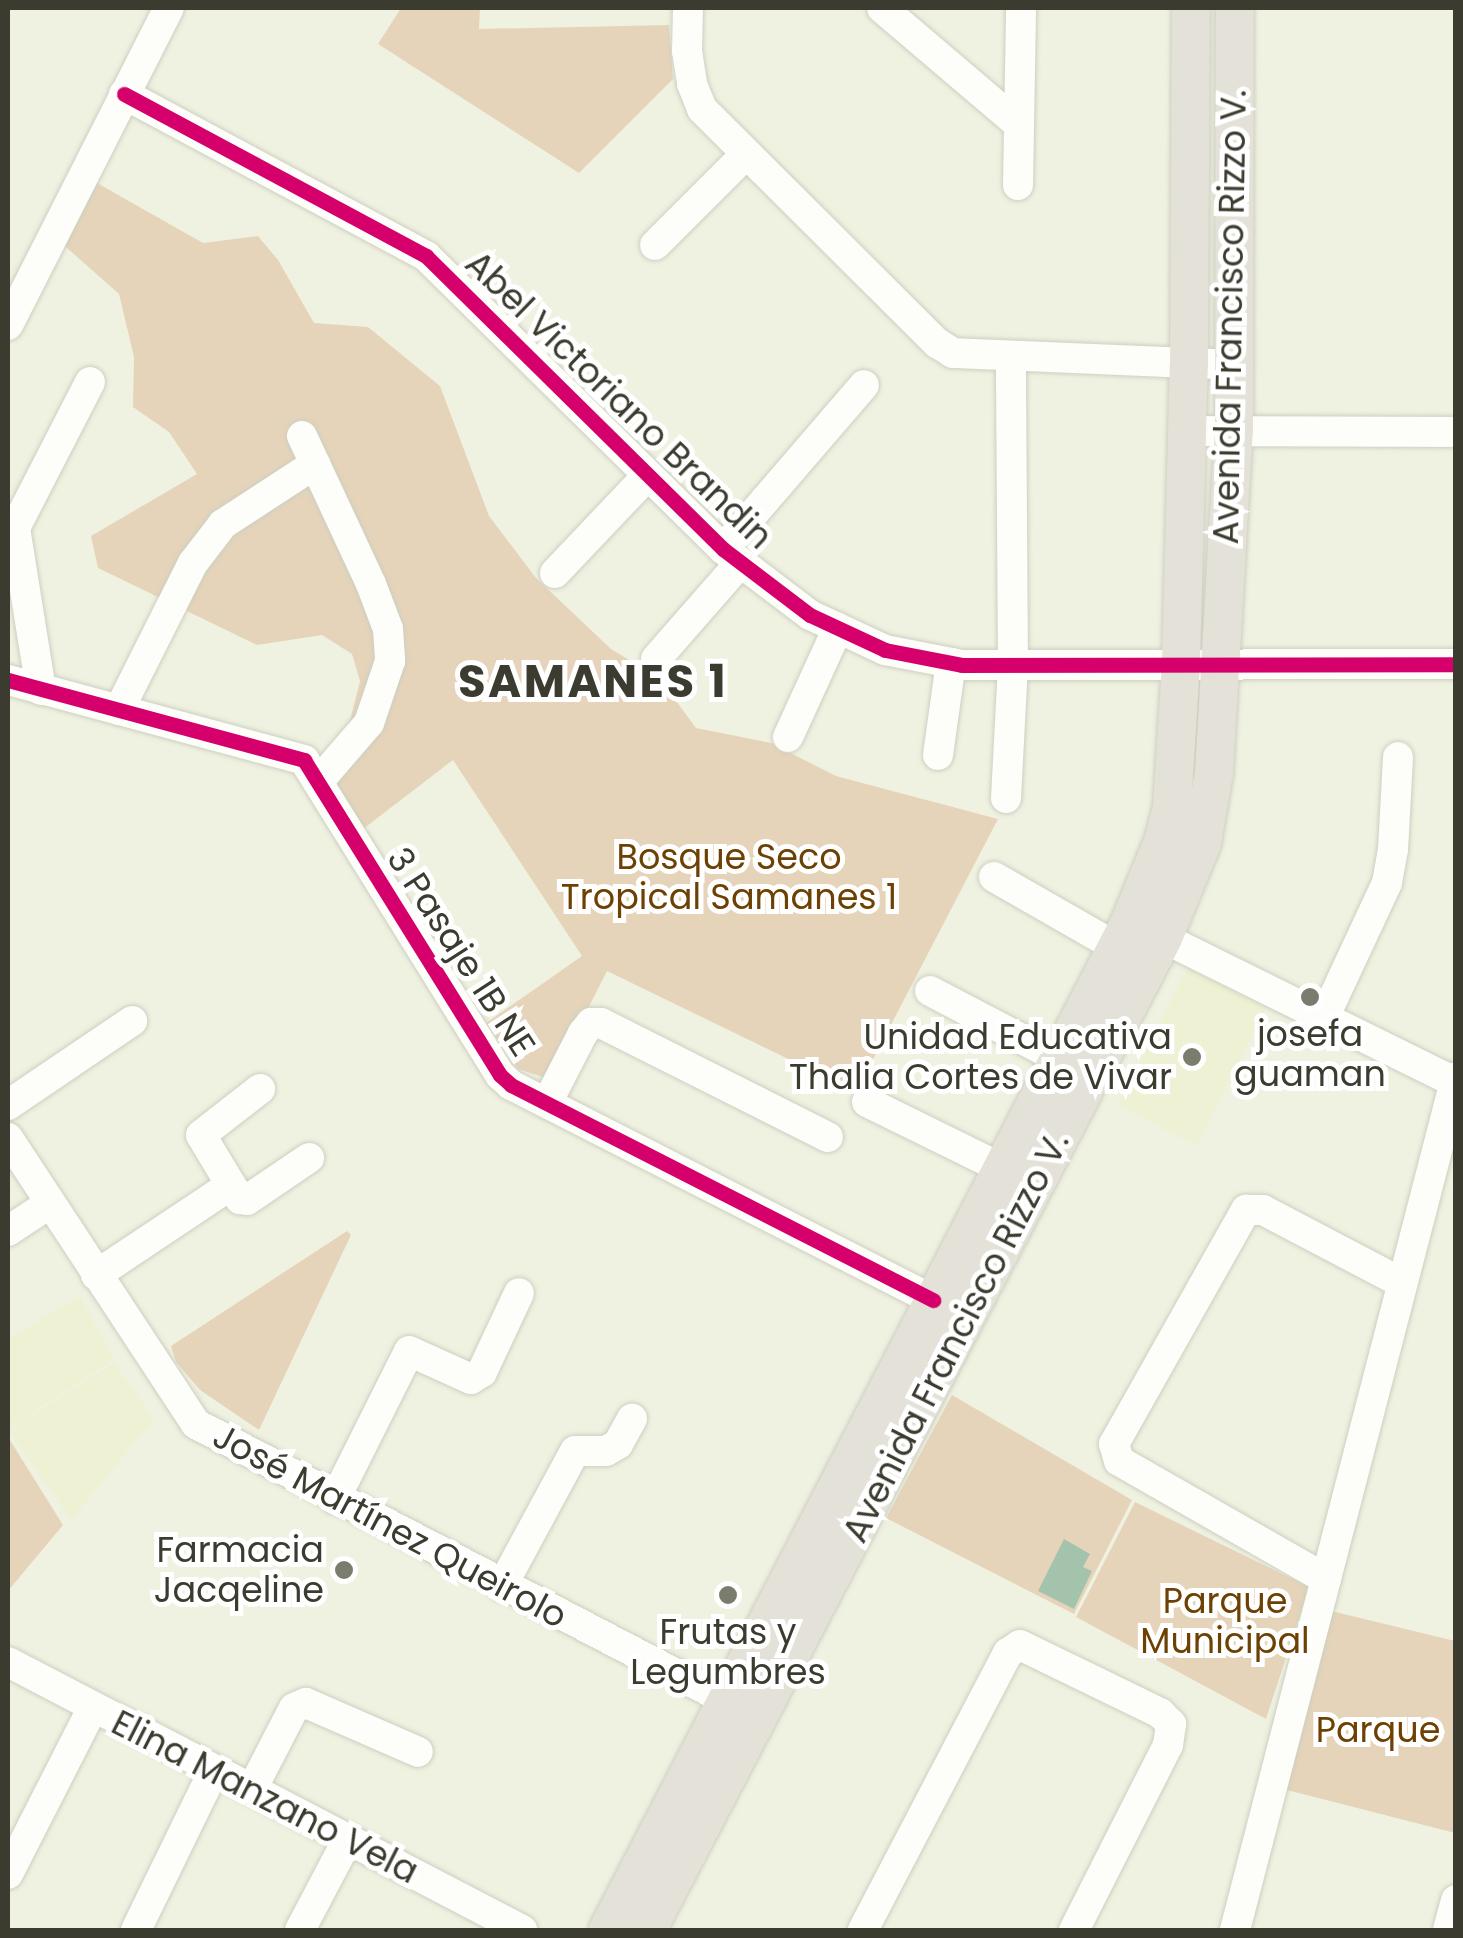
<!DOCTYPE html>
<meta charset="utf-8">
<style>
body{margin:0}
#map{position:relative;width:1463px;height:1938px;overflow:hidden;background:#f0f2e1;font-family:Poppins,sans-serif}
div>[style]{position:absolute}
.built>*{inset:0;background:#eef1d3}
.green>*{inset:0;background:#e6d4ba}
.water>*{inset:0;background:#a3c3ac}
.roads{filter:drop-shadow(0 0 2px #cdcfc1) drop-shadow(0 0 2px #cdcfc1)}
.minor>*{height:30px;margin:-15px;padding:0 15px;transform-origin:15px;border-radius:15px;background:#fdfdfa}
.major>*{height:38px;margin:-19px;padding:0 19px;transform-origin:19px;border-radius:19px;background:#e3e1d8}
.cycleway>*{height:15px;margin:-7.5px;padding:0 7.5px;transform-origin:7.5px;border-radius:7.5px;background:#d6006c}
.dots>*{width:28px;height:28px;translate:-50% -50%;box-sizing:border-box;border:5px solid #fff;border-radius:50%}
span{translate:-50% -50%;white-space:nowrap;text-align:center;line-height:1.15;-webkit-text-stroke:10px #fff;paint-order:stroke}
.street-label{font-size:35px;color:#3b3c2f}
.park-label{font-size:35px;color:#6d4003}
.poi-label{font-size:35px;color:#3b3c2f}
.right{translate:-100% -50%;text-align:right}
.district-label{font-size:45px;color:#3b3c2f;font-weight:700;letter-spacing:2.5px}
.frame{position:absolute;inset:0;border:10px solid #3b3c2f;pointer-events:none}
</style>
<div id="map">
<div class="built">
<i style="clip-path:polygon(1188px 968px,1266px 1008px,1196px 1146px,1118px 1105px)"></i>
<i style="clip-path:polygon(80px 1296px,114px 1360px,8px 1428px,8px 1339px)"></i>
<i style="clip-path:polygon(114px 1363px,154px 1419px,71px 1520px,8px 1430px)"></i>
</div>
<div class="green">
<i style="clip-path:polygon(401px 8px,480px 8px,479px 29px,669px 25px,673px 79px,579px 173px,378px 44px)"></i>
<i style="clip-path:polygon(90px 179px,203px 243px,258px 236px,278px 260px,314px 323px,368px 327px,440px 386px,489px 516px,536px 578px,611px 649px,659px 678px,696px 728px,771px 743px,836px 776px,998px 819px,856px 1092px,607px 971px,552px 1080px,518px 1069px,486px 1023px,582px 956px,453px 760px,363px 829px,321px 758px,336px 745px,350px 721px,360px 681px,352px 654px,322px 635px,257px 645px,98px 568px,91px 536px,197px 474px,169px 432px,133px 407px,134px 357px,119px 294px,58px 240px)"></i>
<i style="clip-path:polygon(347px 1231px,351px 1235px,259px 1430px,200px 1390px,176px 1362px,171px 1346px)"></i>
<i style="clip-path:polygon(952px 1395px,1132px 1500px,1074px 1614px,886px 1518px)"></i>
<i style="clip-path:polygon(8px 1437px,63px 1525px,8px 1591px)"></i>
<i style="clip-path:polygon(1135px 1502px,1309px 1587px,1266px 1719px,1076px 1617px)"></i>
<i style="clip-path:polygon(1327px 1610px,1455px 1641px,1455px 1833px,1283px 1789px)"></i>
</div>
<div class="water">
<i style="clip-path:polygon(1064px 1539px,1090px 1554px,1083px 1567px,1092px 1571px,1074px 1609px,1038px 1591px)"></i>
</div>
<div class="roads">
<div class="minor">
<i style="left:688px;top:8px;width:43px;rotate:91.3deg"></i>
<i style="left:687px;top:51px;width:33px;rotate:81deg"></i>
<i style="left:692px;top:84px;width:27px;rotate:68deg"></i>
<i style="left:702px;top:109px;width:332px;rotate:44.9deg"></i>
<i style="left:937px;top:343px;width:19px;rotate:32deg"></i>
<i style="left:953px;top:353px;width:281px;rotate:2.4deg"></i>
<i style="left:882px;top:8px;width:176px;rotate:40.4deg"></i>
<i style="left:124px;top:94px;width:343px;rotate:28.2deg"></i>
<i style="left:426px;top:256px;width:417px;rotate:44.6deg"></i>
<i style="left:723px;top:549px;width:109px;rotate:37.2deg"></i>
<i style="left:810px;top:615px;width:83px;rotate:25deg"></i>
<i style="left:885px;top:650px;width:78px;rotate:11deg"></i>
<i style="left:962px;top:665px;width:494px;rotate:-0.1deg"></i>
<i style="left:1018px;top:185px;width:177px;rotate:-89deg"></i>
<i style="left:655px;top:245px;width:126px;rotate:-45deg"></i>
<i style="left:8px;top:325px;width:356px;rotate:-63.1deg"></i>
<i style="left:1188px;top:431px;width:268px;rotate:0.2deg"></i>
<i style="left:302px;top:436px;width:163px;rotate:65deg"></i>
<i style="left:371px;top:584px;width:48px;rotate:69.3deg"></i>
<i style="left:388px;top:629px;width:32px;rotate:86deg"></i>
<i style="left:390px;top:661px;width:65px;rotate:108.7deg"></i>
<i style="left:369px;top:723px;width:78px;rotate:130.8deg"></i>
<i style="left:723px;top:549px;width:216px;rotate:-49.3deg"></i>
<i style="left:555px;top:573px;width:135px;rotate:-46.5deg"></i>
<i style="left:656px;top:659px;width:128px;rotate:-48.8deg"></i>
<i style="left:8px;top:680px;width:307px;rotate:15.1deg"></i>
<i style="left:304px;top:760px;width:371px;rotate:58.1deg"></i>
<i style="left:500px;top:1075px;width:15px;rotate:42deg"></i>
<i style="left:511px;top:1085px;width:474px;rotate:27deg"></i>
<i style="left:41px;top:690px;width:164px;rotate:-99.1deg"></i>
<i style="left:15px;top:528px;width:164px;rotate:-62.8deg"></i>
<i style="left:119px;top:710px;width:165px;rotate:-63.3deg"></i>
<i style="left:193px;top:563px;width:49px;rotate:-52.4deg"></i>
<i style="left:223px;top:524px;width:110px;rotate:-33.1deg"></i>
<i style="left:788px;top:737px;width:120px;rotate:-65.4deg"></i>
<i style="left:938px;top:755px;width:93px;rotate:-82deg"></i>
<i style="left:1006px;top:798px;width:134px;rotate:-87deg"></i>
<i style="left:1013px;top:664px;width:308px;rotate:-90.4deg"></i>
<i style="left:994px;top:877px;width:141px;rotate:29.8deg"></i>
<i style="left:1145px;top:929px;width:347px;rotate:26.3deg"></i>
<i style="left:930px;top:991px;width:142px;rotate:27.6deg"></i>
<i style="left:1324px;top:1018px;width:149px;rotate:-65deg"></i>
<i style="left:1387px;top:883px;width:34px;rotate:-80deg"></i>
<i style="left:1393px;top:850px;width:93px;rotate:-86.9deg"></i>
<i style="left:867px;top:1102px;width:147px;rotate:26.2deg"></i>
<i style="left:547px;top:1103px;width:79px;rotate:-62.8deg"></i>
<i style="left:583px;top:1033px;width:13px;rotate:-51deg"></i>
<i style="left:591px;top:1023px;width:10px"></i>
<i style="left:601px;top:1023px;width:254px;rotate:26.7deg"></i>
<i style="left:8px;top:1105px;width:150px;rotate:-34.1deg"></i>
<i style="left:8px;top:1138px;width:342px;rotate:56.7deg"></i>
<i style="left:196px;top:1424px;width:600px;rotate:27.5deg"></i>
<i style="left:231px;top:1185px;width:17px;rotate:57deg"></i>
<i style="left:240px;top:1199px;width:7px;rotate:8deg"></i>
<i style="left:247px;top:1200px;width:75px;rotate:-34.1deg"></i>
<i style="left:8px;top:1231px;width:49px;rotate:-33.4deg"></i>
<i style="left:96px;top:1275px;width:162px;rotate:-33.7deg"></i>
<i style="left:231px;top:1185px;width:58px;rotate:-121deg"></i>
<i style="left:201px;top:1135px;width:75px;rotate:-37.9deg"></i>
<i style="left:335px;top:1499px;width:165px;rotate:-63.4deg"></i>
<i style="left:409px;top:1351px;width:68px;rotate:24.3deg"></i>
<i style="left:471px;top:1379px;width:13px;rotate:-32deg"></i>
<i style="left:482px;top:1372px;width:87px;rotate:-64.9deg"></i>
<i style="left:1326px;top:1579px;width:238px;rotate:-150.3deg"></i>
<i style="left:1119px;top:1461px;width:18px;rotate:-106deg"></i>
<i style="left:1114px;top:1444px;width:269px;rotate:-60.6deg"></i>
<i style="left:1246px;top:1210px;width:17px"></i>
<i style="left:1263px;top:1210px;width:157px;rotate:27.7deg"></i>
<i style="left:502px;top:1586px;width:153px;rotate:-61.6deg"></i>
<i style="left:575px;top:1451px;width:31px"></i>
<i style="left:606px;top:1451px;width:14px;rotate:-30deg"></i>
<i style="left:618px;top:1444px;width:29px;rotate:-61deg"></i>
<i style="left:8px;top:1662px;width:580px;rotate:27.54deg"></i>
<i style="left:252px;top:1789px;width:91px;rotate:-62.6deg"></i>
<i style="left:294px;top:1708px;width:13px;rotate:-23deg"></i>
<i style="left:306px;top:1703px;width:122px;rotate:23.6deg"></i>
<i style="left:8px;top:1874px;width:187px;rotate:-63deg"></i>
<i style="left:136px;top:1930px;width:178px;rotate:-64deg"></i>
<i style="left:300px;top:1930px;width:103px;rotate:-62.2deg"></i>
<i style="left:863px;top:1930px;width:313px;rotate:-62.4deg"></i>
<i style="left:1008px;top:1653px;width:14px;rotate:-34deg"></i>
<i style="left:1020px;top:1645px;width:156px;rotate:25.9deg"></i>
<i style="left:1160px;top:1713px;width:16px;rotate:45deg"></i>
<i style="left:1171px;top:1724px;width:21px;rotate:98deg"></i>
<i style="left:1168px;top:1745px;width:208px;rotate:116.9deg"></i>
<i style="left:1235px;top:1930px;width:881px;rotate:-75.47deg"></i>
<i style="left:1448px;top:1930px;width:31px;rotate:-75deg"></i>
</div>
<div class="major">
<i style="left:608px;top:1930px;width:1135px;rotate:-62.62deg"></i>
<i style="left:1130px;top:922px;width:90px;rotate:-67.7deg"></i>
<i style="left:1164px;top:839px;width:33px;rotate:-76deg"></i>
<i style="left:1172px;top:807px;width:144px;rotate:-86.4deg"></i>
<i style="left:1181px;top:663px;width:299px;rotate:-88.5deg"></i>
<i style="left:1189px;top:364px;width:356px;rotate:-89.7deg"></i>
<i style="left:647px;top:1930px;width:1118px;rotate:-62.52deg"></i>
<i style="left:1163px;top:938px;width:103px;rotate:-67.7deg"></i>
<i style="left:1202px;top:843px;width:71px;rotate:-80.3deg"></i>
<i style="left:1214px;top:773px;width:343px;rotate:-86.7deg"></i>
<i style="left:1234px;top:431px;width:423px;rotate:-89.9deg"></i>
</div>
</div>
<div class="cycleway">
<i style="left:124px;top:94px;width:343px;rotate:28.2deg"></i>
<i style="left:426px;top:256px;width:417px;rotate:44.6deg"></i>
<i style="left:723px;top:549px;width:109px;rotate:37.2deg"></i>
<i style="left:810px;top:615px;width:83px;rotate:25deg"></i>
<i style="left:885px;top:650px;width:78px;rotate:11deg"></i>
<i style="left:962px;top:665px;width:494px;rotate:-0.1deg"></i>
<i style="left:8px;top:680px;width:307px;rotate:15.1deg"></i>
<i style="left:304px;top:760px;width:371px;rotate:58.1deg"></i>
<i style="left:500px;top:1075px;width:15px;rotate:42deg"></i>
<i style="left:511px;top:1085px;width:474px;rotate:27deg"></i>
</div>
<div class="dots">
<i style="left:1310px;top:997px;background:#7a7c6d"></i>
<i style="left:1192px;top:1057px;background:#7a7c6d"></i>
<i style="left:344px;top:1570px;background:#7a7c6d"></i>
<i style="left:728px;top:1595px;background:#7a7c6d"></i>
</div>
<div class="street-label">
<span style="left:1230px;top:317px;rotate:-89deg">Avenida Francisco Rizzo V.</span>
<span style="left:619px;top:400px;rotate:44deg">Abel Victoriano Brandin</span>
<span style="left:461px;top:952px;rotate:57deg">3 Pasaje 1B NE</span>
<span style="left:956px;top:1337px;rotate:-63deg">Avenida Francisco Rizzo V.</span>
<span style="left:390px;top:1526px;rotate:28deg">José Martínez Queirolo</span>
<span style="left:265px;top:1797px;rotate:27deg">Elina Manzano Vela</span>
</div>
<div class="park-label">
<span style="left:729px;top:877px">Bosque Seco<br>Tropical Samanes 1</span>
<span style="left:1225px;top:1621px">Parque<br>Municipal</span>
<span style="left:1378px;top:1730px">Parque</span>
</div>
<div class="poi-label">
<span style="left:1310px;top:1054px">josefa<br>guaman</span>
<span class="right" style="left:1172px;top:1057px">Unidad Educativa<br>Thalia Cortes de Vivar</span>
<span class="right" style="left:324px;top:1570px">Farmacia<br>Jacqeline</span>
<span style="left:728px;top:1652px">Frutas y<br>Legumbres</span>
</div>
<div class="district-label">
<span style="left:593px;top:682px">SAMANES 1</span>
</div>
<div class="frame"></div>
</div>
